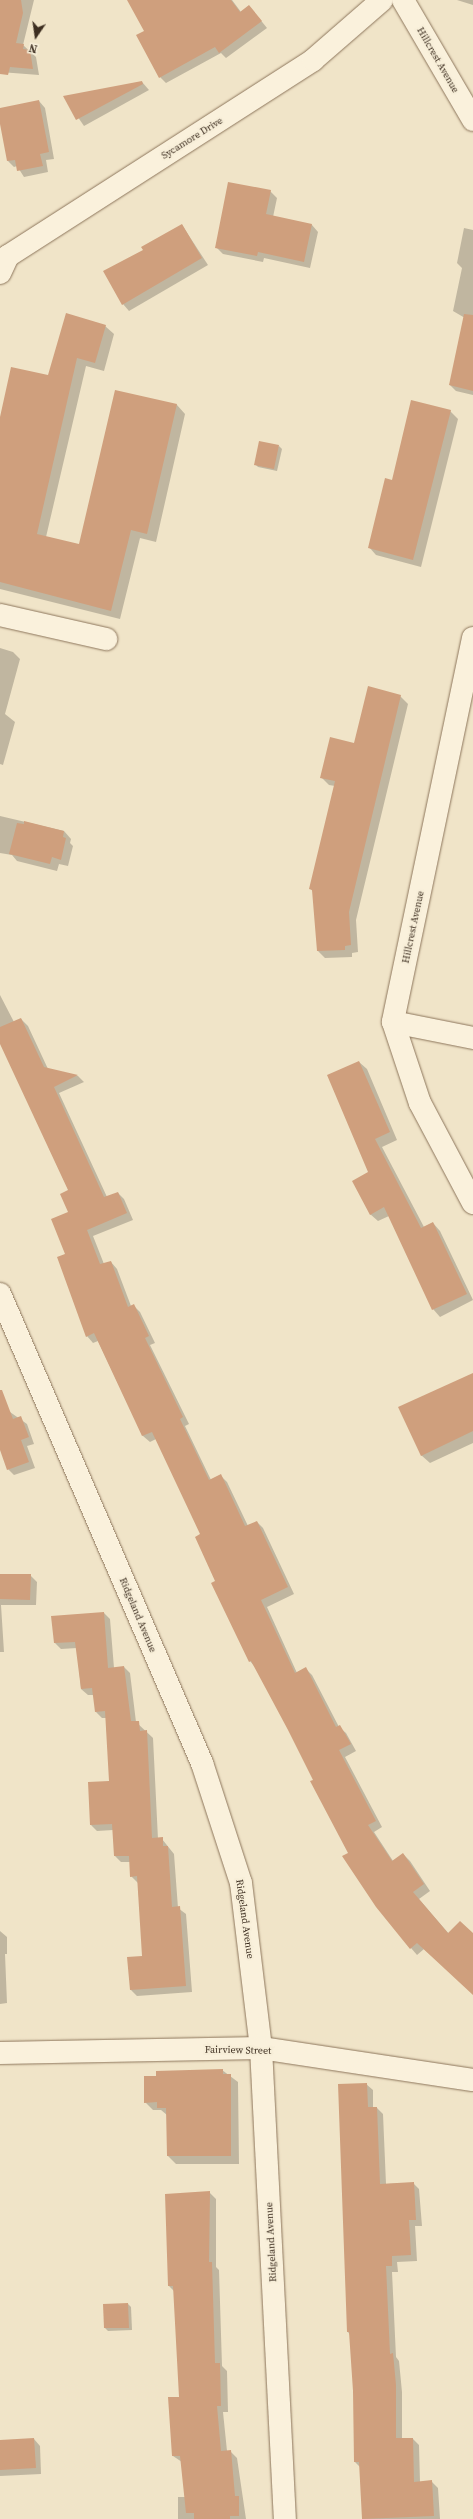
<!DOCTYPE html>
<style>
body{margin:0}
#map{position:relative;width:473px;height:2519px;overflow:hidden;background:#f0e4c8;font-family:"Source Serif 4",serif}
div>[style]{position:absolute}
.shadow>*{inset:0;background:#0003}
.building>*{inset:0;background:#cf9f7d}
.roads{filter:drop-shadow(0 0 1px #8d765c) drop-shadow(0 0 1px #8d765c)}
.minor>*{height:22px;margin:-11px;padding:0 11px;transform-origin:11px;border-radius:11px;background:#faf1dc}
span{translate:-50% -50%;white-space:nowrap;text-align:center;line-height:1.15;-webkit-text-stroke:4px #f7eed8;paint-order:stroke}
.street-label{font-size:10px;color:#3d2e20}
.north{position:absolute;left:16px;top:16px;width:40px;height:40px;-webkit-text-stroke:3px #f7eed8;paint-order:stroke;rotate:193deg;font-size:11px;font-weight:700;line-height:16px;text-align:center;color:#3d2e20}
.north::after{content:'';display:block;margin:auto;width:14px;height:18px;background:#3d2e20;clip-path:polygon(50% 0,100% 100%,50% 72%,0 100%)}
</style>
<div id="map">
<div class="shadow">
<i style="clip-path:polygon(0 0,34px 0,23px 45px,36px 57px,39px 75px,0 72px)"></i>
<i style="clip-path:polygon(128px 0,232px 0,241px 12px,249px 6px,267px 28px,226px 58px,221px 53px,166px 83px,160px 77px,145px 31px)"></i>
<i style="clip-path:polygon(457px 0,473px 0,473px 5px)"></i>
<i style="clip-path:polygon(142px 82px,149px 90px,84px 126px,64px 97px)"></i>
<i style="clip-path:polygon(39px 101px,45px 108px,54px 159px,46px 160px,48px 172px,24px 177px,17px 166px,14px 167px,8px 161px,0 109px)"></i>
<i style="clip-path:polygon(270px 191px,277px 198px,273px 217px,312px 225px,318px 232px,310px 268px,264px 258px,263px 262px,223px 254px,216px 247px)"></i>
<i style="clip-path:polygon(182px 225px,208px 265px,129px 311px,123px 304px,144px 250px)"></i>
<i style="clip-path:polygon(464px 228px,473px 230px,473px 395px,456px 391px,450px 385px,465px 318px,453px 311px,462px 268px,457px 263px)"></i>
<i style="clip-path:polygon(105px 326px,114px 334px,104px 371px,86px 366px,46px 537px,80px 545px,116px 391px,177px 405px,185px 414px,156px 542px,140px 538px,120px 619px,0 589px,0 421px)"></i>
<i style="clip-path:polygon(450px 411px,458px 419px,421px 567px,376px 555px,369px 547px,392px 481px)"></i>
<i style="clip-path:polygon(279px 446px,282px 449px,277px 471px,258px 467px,255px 464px)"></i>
<i style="clip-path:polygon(0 648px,13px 652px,20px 659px,5px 714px,15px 722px,3px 765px,0 764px)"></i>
<i style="clip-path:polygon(400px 696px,408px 704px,356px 920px,358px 952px,352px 953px,352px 957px,325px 958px,318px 951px,313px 892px,311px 889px,335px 786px,329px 785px,321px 777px)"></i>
<i style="clip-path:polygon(0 816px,64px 831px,71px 839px,70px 843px,73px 846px,68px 866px,59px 864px,57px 871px,17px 861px,12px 855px,0 853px)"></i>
<i style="clip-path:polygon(0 995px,14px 1022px,21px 1019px,28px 1026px,48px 1069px,78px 1076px,84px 1082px,59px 1093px,107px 1197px,118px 1193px,124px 1199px,133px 1220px,93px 1236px,104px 1264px,111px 1262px,117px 1269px,131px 1306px,133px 1305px,140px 1312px,155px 1343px,150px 1345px,189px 1424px,185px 1426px,211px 1480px,221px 1476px,227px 1482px,248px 1526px,257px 1522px,263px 1528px,294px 1594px,267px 1607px,297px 1673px,305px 1668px,312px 1675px,339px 1727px,346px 1733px,356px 1751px,345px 1757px,382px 1827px,374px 1832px,393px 1861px,403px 1854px,410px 1861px,430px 1891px,419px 1899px,449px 1934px,473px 1934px,473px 1993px,424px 1949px,417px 1955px,411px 1948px,349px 1853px,289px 1729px,255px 1667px,250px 1661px,216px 1581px,202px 1535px,156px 1439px,150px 1442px,143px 1436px,98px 1341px,93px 1343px,87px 1336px,58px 1258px,66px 1254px,69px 1191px,0 1041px)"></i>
<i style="clip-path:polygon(359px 1062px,367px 1069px,397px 1140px,382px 1147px,424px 1227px,433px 1223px,440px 1231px,473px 1300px,440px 1317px,433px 1309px,389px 1216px,378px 1221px,370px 1214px,369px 1173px)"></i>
<i style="clip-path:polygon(473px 1374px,473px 1443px,430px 1463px,421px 1455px)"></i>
<i style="clip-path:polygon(10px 1412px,27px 1424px,34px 1444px,27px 1446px,35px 1468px,14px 1475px,8px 1469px,0 1447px,0 1416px)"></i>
<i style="clip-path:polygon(0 1575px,30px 1575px,37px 1582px,36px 1605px,1px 1605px,4px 1652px,0 1652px)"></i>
<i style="clip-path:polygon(104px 1613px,110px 1619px,114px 1668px,124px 1667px,130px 1673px,136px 1722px,153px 1738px,158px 1839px,162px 1839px,174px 1854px,178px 1908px,186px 1914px,192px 1992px,137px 1996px,131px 1990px,143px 1957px,138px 1883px,131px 1876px,131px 1862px,121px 1862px,115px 1856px,113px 1830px,97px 1831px,91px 1825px,110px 1782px,106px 1718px,102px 1718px,96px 1712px,94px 1695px,88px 1695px,81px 1689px,77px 1648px,61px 1649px,55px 1643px,53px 1617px)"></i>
<i style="clip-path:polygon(0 1931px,7px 1937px,7px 1954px,5px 1954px,7px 2003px,0 2004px)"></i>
<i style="clip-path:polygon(222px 2070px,238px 2082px,239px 2164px,176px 2164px,168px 2156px,167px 2115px,161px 2110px,153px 2110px,145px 2102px,157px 2077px)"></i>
<i style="clip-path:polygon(366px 2084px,373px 2090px,373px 2108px,377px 2108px,383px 2114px,386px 2184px,413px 2183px,419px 2189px,422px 2226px,415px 2226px,417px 2261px,397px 2262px,398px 2272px,392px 2272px,396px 2357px,399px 2361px,402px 2392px,402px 2439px,413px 2439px,419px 2445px,420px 2482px,432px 2482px,438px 2488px,440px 2519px,363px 2519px,360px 2467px,355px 2462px,354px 2391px,350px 2335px,348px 2332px)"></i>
<i style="clip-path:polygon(209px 2192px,216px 2199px,216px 2267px,219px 2270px,222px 2366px,227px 2371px,228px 2412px,223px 2412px,227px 2451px,230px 2451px,237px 2458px,246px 2519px,178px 2519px,178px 2497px,185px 2497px,182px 2462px,173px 2456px,180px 2398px,174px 2291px,169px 2286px)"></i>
<i style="clip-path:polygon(128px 2304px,131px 2307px,132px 2330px,108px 2331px,105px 2328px,104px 2305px)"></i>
<i style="clip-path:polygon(34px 2439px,40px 2446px,41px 2474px,0 2476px,0 2441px)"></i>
</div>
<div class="building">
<i style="clip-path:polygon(0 0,21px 0,23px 13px,16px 43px,24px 44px,23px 49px,30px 50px,33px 69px,10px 67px,8px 75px,0 74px)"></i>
<i style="clip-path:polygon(127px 0,231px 0,240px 12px,249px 5px,262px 21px,219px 53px,215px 47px,159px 78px,136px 35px,144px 31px)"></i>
<i style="clip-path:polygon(142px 81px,143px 84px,76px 120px,63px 96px)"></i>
<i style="clip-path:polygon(39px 100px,49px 152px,40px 154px,43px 166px,17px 171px,15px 160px,7px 161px,0 124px,0 108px)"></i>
<i style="clip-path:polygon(228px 182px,271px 190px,266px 214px,312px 224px,304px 262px,258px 252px,257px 256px,215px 248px)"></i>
<i style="clip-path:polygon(182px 224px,202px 258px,122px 305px,103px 271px,143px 250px,141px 247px)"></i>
<i style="clip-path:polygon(66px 313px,106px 325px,95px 363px,77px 358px,37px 534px,79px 544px,115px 390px,177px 404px,147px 534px,131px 530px,111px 611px,0 582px,0 417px,11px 367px,48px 375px)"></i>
<i style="clip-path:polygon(464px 314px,473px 315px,473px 391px,449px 385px)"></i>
<i style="clip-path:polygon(411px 400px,451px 410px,413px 560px,368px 548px,385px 478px,392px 480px)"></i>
<i style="clip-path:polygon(259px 441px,279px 445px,274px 469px,254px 465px)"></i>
<i style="clip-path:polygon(368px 686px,401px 695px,349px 912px,351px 945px,345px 946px,345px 950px,317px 951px,312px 890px,309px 889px,335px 781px,320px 778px,330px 737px,354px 743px)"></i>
<i style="clip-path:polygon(24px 821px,64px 831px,63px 837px,66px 838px,61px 860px,52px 857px,50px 864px,9px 854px,17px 823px,24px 824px)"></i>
<i style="clip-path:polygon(21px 1018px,44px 1067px,78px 1075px,54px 1087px,104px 1197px,118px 1192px,127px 1213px,87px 1230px,100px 1264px,111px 1261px,128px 1307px,134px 1304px,149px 1336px,145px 1338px,183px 1417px,180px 1419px,209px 1480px,221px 1474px,245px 1526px,257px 1521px,288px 1587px,261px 1600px,295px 1673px,306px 1667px,336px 1727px,340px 1725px,351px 1744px,339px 1750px,376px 1821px,368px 1825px,392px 1861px,403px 1853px,424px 1884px,413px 1892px,448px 1933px,460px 1921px,473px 1933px,473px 1995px,417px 1943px,410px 1949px,376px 1907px,342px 1856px,348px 1853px,310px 1781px,313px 1780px,288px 1730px,251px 1661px,249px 1662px,211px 1583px,215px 1581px,195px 1537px,200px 1534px,152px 1432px,142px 1436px,94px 1333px,86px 1337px,57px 1257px,65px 1254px,51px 1219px,68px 1212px,60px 1194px,68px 1190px,0 1044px,0 1027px)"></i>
<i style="clip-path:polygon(359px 1061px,390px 1132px,375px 1139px,421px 1228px,433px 1222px,467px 1294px,432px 1310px,384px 1207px,370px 1215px,352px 1181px,368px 1172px,327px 1075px)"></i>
<i style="clip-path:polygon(473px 1373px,473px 1431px,421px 1456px,398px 1407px)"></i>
<i style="clip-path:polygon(0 1390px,2px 1390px,13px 1419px,21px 1416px,29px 1437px,21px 1440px,29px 1462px,7px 1470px,0 1450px)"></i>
<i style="clip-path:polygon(0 1574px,31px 1574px,30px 1600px,0 1599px)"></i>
<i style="clip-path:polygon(104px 1612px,108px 1668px,124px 1666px,131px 1721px,139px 1721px,140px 1731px,147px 1730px,152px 1838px,163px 1837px,163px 1846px,168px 1846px,172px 1907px,180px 1906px,186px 1986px,130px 1990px,127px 1957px,142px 1956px,137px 1876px,130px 1877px,129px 1856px,114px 1856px,112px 1824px,90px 1825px,88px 1782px,109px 1781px,105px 1711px,95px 1712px,92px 1688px,81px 1689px,75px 1642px,54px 1643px,51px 1616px)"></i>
<i style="clip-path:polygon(223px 2069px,223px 2074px,231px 2074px,231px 2156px,167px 2156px,166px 2108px,157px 2108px,157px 2102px,144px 2103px,144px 2076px,156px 2076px,156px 2071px)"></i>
<i style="clip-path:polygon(367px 2083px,368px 2107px,377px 2107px,380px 2184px,414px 2182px,416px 2220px,409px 2220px,411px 2255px,392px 2256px,392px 2266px,386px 2266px,390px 2354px,393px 2353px,396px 2385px,396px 2438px,413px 2438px,414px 2482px,432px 2480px,434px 2516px,362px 2519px,359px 2462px,354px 2462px,353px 2391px,349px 2332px,347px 2332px,338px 2084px)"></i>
<i style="clip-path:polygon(210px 2191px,209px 2262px,212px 2262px,215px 2363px,220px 2363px,221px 2406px,217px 2406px,221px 2451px,231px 2450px,235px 2496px,239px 2496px,239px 2516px,230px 2516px,230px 2519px,194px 2519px,194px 2513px,186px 2513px,180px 2456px,172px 2456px,168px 2397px,179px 2397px,173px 2286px,168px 2286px,165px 2194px)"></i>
<i style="clip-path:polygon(128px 2303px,129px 2328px,104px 2328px,103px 2304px)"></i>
<i style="clip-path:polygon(34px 2438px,36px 2468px,0 2470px,0 2440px)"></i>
</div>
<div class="roads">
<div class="minor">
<i style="left:403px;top:0;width:139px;rotate:59.7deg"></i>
<i style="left:0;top:273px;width:19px;rotate:-65deg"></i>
<i style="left:8px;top:256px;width:363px;rotate:-32.7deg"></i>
<i style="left:313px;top:60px;width:91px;rotate:-41deg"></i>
<i style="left:0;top:615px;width:109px;rotate:12.8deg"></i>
<i style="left:473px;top:638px;width:392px;rotate:101.8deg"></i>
<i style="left:393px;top:1022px;width:85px;rotate:71.6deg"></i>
<i style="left:420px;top:1103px;width:113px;rotate:62.1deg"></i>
<i style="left:393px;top:1022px;width:82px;rotate:11.3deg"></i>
<i style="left:0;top:1294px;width:511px;rotate:66.7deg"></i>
<i style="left:202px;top:1763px;width:126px;rotate:72deg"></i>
<i style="left:241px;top:1883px;width:166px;rotate:83.1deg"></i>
<i style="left:261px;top:2048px;width:472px;rotate:87.1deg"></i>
<i style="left:0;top:2053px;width:261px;rotate:-1.1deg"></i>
<i style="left:261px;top:2048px;width:214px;rotate:8.6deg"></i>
</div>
</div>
<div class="street-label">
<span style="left:438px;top:60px;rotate:60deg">Hillcrest Avenue</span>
<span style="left:192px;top:138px;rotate:-32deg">Sycamore Drive</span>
<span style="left:413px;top:927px;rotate:-78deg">Hillcrest Avenue</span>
<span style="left:138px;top:1615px;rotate:67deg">Ridgeland Avenue</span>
<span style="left:245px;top:1919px;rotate:82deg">Ridgeland Avenue</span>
<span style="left:238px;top:2050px;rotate:1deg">Fairview Street</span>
<span style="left:271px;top:2242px;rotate:-93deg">Ridgeland Avenue</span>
</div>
<div class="north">N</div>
</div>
